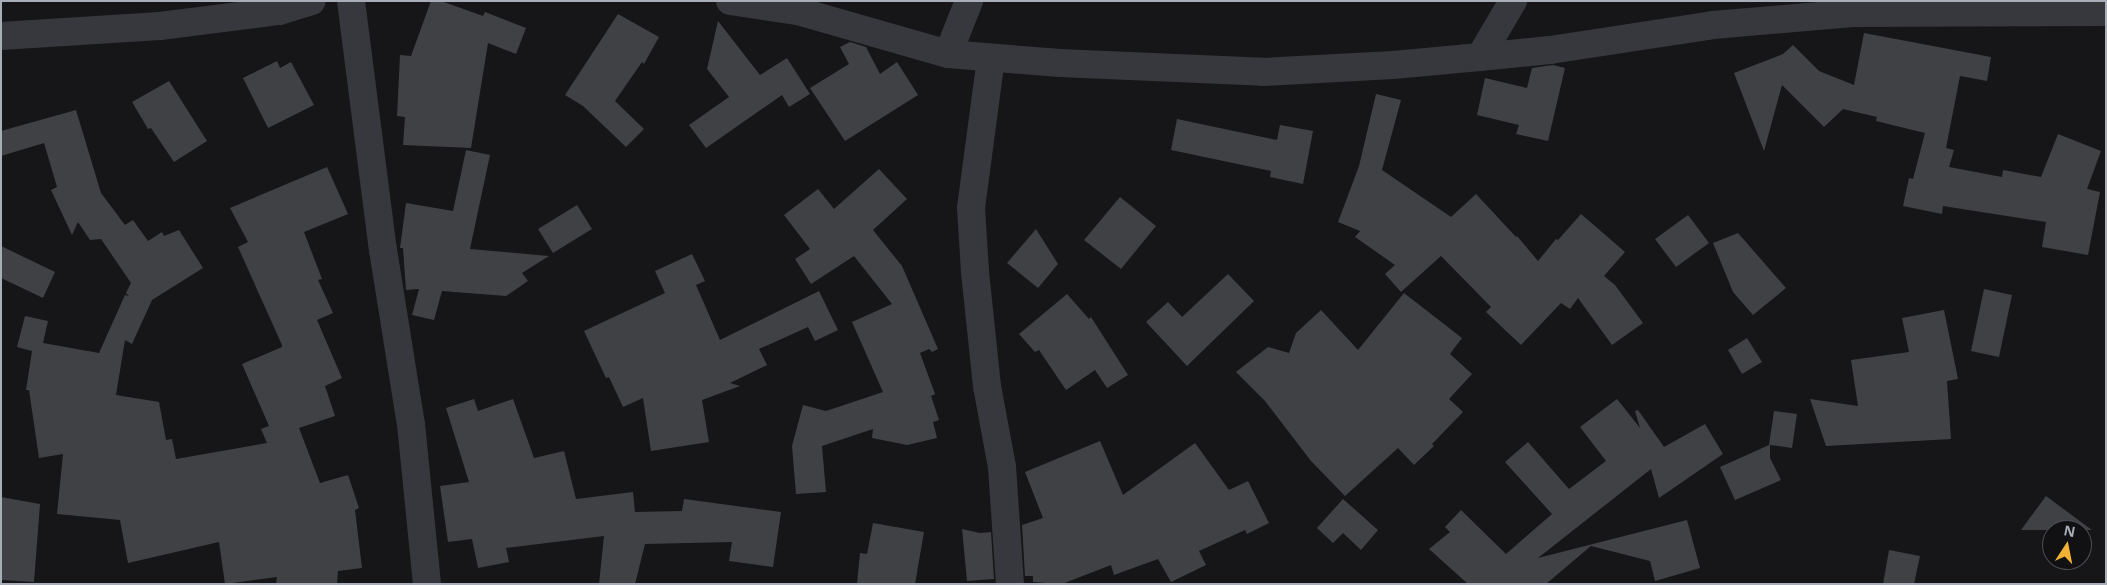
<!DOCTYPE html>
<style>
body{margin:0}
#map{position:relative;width:2107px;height:585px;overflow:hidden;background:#161618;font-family:"Open Sans",sans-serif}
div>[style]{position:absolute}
.building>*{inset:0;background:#404145}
.minor>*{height:28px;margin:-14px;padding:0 14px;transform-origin:14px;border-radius:14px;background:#37383d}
span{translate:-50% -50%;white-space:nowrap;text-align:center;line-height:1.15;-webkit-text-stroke:4px #111113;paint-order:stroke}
.frame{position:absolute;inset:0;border:2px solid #a8adb8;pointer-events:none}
.north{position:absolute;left:2042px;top:520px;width:50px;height:50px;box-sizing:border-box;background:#111113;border:1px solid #4d4f55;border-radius:50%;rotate:11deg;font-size:14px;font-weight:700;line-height:20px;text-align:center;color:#a8adb8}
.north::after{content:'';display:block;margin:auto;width:18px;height:22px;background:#f2b134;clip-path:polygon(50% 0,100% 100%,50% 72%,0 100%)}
</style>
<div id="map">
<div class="building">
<i style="clip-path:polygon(431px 1px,441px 1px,483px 16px,485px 12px,526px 28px,516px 54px,488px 43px,471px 148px,403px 145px,405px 117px,397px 116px,400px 55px,411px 56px)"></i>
<i style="clip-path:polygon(618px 14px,659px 37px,644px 64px,642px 62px,615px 101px,644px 129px,626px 147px,583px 106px,565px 95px)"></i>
<i style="clip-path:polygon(718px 21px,760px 75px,787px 58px,810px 94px,789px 107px,782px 95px,706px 148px,689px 125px,729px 97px,707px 69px)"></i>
<i style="clip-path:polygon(1864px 33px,1991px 57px,1987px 81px,1960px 76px,1946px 148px,1954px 150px,1949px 167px,2002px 177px,2003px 170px,2041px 177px,2058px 134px,2101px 151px,2087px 189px,2100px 192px,2088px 255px,2042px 247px,2046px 222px,1943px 206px,1942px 214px,1903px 206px,1909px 178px,1913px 179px,1925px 133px,1876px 121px,1877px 117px,1843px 109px,1824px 127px,1782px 85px,1764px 151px,1734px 73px,1783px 54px,1793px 45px,1819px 71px,1854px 85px)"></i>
<i style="clip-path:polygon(850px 42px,866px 47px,880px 74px,897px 62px,918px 95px,845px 141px,810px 88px,849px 64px,840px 47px)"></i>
<i style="clip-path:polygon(277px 61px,280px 68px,291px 62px,314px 105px,268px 128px,243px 78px)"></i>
<i style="clip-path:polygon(1553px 65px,1565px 68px,1548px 141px,1516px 134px,1519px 125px,1477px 115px,1485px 78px,1527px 88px,1532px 68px)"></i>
<i style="clip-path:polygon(169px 81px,207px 141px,174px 162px,151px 128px,148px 129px,132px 102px)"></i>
<i style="clip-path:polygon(1376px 94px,1401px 100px,1382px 170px,1451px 217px,1476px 194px,1516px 237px,1517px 236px,1538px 261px,1556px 239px,1558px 240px,1581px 214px,1625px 252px,1604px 276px,1615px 285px,1643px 323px,1612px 345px,1578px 298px,1570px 309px,1561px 303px,1521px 345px,1486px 312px,1491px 307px,1441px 256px,1401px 292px,1385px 274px,1395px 265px,1355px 237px,1360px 231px,1338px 222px,1359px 166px)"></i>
<i style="clip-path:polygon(76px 110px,101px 193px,125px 225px,133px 220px,148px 241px,162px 232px,164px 236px,179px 230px,203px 268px,152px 300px,132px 344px,125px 340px,116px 395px,159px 402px,166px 440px,172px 439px,176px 459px,267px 443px,261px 429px,269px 426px,242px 364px,282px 347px,282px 345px,238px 247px,248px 242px,230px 208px,327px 167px,348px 214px,304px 232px,322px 279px,318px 280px,333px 313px,317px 320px,342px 378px,325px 386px,335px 416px,299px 428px,320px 483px,348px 475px,359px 508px,355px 510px,362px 568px,338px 571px,337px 584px,276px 584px,277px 577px,225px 584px,219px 542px,128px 563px,120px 520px,57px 514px,63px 454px,39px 458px,29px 390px,26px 390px,32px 351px,17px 347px,25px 316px,48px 321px,43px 343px,99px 353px,125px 295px,129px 296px,126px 293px,131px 283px,101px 239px,90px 240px,78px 222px,72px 235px,51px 190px,57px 187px,44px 143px,1px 156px,1px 131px)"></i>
<i style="clip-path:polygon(1177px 119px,1277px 140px,1280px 125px,1313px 131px,1303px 184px,1270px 177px,1271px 171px,1171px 150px)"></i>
<i style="clip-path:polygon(466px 150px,490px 155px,470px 249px,549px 256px,522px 273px,528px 281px,506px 296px,442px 291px,434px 320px,412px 315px,419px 289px,406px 290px,403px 248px,400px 248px,406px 203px,453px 211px)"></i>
<i style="clip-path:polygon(879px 169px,907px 199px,873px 230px,902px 266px,938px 349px,932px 352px,929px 349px,920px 353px,935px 394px,931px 396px,939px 420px,933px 422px,937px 438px,907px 445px,872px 438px,873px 429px,822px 446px,826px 492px,796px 494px,792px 446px,803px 405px,826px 411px,883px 392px,852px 322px,892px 304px,854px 256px,811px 284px,795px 259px,810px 249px,784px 215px,818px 189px,834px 209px)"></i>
<i style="clip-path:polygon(1120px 197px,1156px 226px,1121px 269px,1084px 240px)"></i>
<i style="clip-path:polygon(577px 205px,592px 229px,553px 253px,538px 229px)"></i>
<i style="clip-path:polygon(1688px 215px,1709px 243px,1676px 267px,1655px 239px)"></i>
<i style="clip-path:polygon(1036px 229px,1058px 264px,1038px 288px,1007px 263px)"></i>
<i style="clip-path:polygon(1738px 233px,1786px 288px,1753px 315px,1733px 292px,1713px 243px)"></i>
<i style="clip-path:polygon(1px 246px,55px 272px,43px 298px,1px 278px)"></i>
<i style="clip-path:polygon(692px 254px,705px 281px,696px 285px,720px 340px,819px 291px,838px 330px,815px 341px,808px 327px,759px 349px,767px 365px,730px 383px,740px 386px,702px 400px,709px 442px,651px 451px,643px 398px,623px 407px,609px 377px,606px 378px,584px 331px,665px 293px,655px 271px)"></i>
<i style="clip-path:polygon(1228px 274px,1254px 301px,1187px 366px,1146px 322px,1168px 302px,1182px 317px)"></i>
<i style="clip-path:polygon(1984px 289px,2012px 295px,1999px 357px,1971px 351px)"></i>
<i style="clip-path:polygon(1404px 293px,1462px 338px,1450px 354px,1472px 374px,1449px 399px,1463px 412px,1432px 444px,1434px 446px,1414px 465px,1398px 448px,1345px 496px,1311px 461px,1265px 401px,1236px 372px,1268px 347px,1289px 353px,1296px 333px,1321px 310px,1358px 350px)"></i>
<i style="clip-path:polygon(1067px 294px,1089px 319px,1091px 317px,1128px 375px,1107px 388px,1095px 370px,1066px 390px,1039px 350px,1035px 352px,1019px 334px)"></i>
<i style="clip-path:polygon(1944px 310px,1958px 379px,1947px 381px,1951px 439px,1826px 446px,1810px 399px,1858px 406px,1851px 360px,1909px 352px,1902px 318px)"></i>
<i style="clip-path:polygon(1747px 338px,1762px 362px,1742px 374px,1728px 350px)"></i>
<i style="clip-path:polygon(474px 399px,478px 411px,513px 399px,534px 458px,564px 451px,576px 499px,633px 492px,635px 512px,682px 511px,684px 499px,781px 512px,773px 567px,729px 561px,732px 542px,645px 544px,635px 584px,599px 584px,604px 536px,506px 548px,509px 562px,478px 568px,472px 539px,448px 542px,440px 486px,469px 482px,446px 408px)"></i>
<i style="clip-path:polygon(1617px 399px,1640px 428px,1635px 411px,1638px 410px,1664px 447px,1705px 424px,1723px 454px,1659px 498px,1651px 469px,1538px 558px,1687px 520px,1700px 568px,1655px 581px,1650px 561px,1591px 546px,1546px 584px,1468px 584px,1429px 549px,1450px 532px,1445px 527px,1461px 510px,1506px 554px,1552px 514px,1505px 462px,1528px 442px,1569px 489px,1606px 461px,1580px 427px)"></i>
<i style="clip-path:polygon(1774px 411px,1797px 414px,1792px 448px,1770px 445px,1770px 458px,1781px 480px,1735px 500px,1720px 467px,1769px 445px)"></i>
<i style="clip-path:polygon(1100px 441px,1123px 495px,1195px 443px,1229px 490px,1248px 481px,1269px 523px,1247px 534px,1245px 530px,1199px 551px,1206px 565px,1171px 582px,1158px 559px,1114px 575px,1111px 565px,1062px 584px,1033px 582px,1033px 576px,1025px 576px,1022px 525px,1043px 518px,1025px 472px)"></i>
<i style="clip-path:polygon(2046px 496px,2092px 530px,2021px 530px)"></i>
<i style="clip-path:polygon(1px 497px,40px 504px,34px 582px,1px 580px)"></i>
<i style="clip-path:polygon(1343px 499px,1378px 530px,1361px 550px,1343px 533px,1333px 543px,1317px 528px)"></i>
<i style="clip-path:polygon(873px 523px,924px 532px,915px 584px,857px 584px,860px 553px,867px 554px)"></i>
<i style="clip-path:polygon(962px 529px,980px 533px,991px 532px,994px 579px,967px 581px)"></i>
<i style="clip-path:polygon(1889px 550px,1920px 556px,1914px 584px,1883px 584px)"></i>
</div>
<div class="minor">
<i style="left:351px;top:1px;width:251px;rotate:82.7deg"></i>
<i style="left:383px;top:250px;width:176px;rotate:80.9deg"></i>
<i style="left:411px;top:424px;width:161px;rotate:84.3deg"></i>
<i style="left:730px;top:1px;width:69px;rotate:8.4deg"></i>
<i style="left:798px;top:11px;width:156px;rotate:16deg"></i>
<i style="left:948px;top:54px;width:112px;rotate:4.6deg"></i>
<i style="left:1060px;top:63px;width:203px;rotate:2.5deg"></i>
<i style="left:1263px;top:72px;width:130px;rotate:-3.1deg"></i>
<i style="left:1393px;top:65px;width:87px;rotate:-5.3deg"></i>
<i style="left:1480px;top:57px;width:70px;rotate:-5.7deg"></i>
<i style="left:1550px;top:50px;width:165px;rotate:-8.7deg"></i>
<i style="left:1713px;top:25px;width:140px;rotate:-4.9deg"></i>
<i style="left:1852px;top:13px;width:254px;rotate:-0.2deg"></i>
<i style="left:1px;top:36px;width:159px;rotate:-3.6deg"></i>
<i style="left:160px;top:26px;width:120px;rotate:-7.2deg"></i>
<i style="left:279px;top:11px;width:34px;rotate:-17deg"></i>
<i style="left:948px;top:54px;width:57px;rotate:-68.4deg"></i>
<i style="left:1480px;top:57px;width:65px;rotate:-59.5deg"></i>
<i style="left:991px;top:58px;width:151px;rotate:97.6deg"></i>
<i style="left:971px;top:208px;width:64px;rotate:86.4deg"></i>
<i style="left:975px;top:272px;width:115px;rotate:84deg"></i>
<i style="left:987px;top:386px;width:82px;rotate:79.5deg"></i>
<i style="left:1002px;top:467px;width:117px;rotate:86.1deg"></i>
</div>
<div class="frame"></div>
<div class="north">N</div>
</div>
